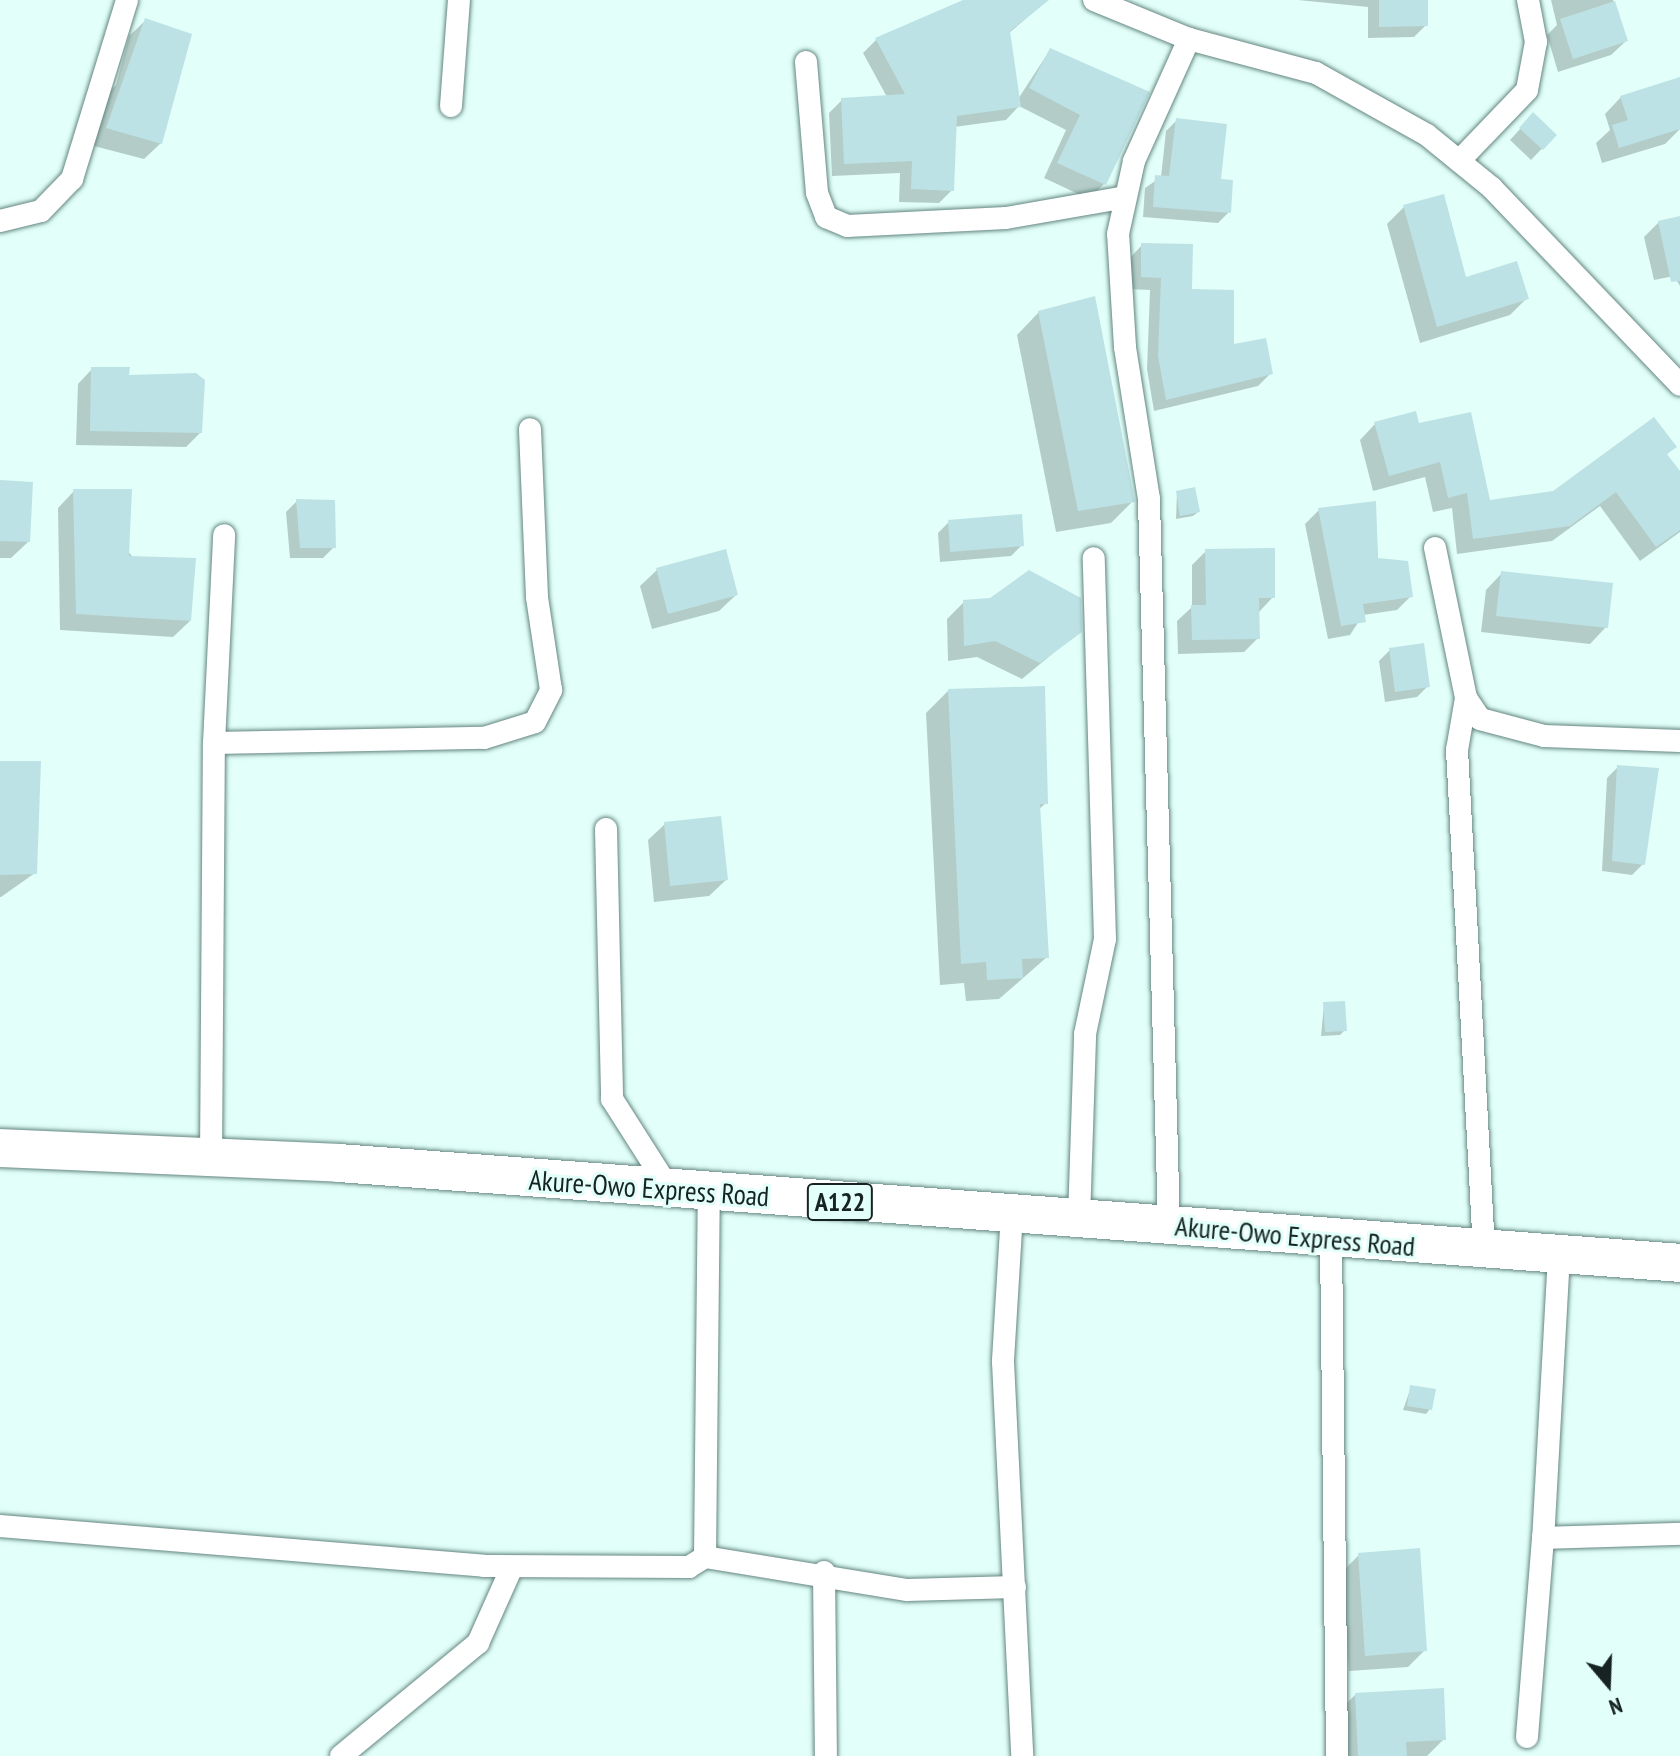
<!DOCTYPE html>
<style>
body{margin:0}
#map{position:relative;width:1680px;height:1756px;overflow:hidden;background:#e2fff9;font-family:"PT Sans Narrow",sans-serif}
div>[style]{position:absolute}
.shadow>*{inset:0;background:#0003}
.building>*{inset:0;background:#bde2e5}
.roads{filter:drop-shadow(0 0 2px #648680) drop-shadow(0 0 2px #648680)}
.minor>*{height:22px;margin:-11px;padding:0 11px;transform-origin:11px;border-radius:11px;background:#fff}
.trunk>*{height:38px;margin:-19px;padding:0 19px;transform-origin:19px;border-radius:19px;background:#fff}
span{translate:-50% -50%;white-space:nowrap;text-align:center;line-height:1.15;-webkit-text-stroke:6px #e2fff9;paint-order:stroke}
.shield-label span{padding:2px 6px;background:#e2fff9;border:2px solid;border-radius:6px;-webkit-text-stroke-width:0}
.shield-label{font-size:26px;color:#162321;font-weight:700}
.street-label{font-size:28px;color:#162321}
.north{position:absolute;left:1568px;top:1644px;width:80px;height:80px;-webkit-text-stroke:6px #e2fff9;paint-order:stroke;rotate:161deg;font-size:22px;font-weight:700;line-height:32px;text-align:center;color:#162321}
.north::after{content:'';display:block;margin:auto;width:28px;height:36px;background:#162321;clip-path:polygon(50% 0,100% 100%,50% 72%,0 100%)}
</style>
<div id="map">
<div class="shadow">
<i style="clip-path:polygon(969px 0,1048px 0,1009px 33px,1018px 99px,1050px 50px,1147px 93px,1104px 184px,1089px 199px,1044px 178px,1066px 130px,1019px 106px,1006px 120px,954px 127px,952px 190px,939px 203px,899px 202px,900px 173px,832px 176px,829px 113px,842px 100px,887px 97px,863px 53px,876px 40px)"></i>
<i style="clip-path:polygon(1298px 0,1426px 0,1426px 25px,1414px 37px,1368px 38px,1368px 7px)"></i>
<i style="clip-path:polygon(1551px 0,1613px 0,1626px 41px,1611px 55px,1558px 72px,1547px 35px,1557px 25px)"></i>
<i style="clip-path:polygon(146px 20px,161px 143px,144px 159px,90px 145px,101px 101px,116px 85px,129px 36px)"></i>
<i style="clip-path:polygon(1680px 82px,1680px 129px,1665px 144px,1602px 163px,1596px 143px,1610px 130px,1605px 114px,1621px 97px)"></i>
<i style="clip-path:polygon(1533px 115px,1555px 135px,1531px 160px,1510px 140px)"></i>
<i style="clip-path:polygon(1177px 120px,1218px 181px,1229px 212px,1218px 223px,1143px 217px,1145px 188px,1161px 177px,1166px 131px)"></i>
<i style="clip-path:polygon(1404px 207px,1465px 280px,1527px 298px,1510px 315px,1420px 343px,1387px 224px)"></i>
<i style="clip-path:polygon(1680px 218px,1680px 286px,1674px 276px,1654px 280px,1644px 237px,1659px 222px)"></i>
<i style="clip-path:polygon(1142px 245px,1232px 347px,1271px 373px,1258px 386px,1154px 411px,1147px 369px,1150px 290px,1129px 289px,1130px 258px)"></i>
<i style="clip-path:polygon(1039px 312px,1133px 501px,1111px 523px,1056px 532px,1017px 335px)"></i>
<i style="clip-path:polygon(92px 369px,127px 378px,200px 433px,186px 447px,76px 445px,78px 384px)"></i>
<i style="clip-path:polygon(1375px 424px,1418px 426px,1489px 502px,1554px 493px,1674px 447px,1666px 455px,1680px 475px,1680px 532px,1640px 561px,1600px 506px,1552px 541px,1457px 554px,1452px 508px,1433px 512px,1425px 477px,1373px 491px,1360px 440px)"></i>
<i style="clip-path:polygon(0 482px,28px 542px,11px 558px,0 558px)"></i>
<i style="clip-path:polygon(74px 491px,190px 621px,173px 637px,60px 630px,58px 508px)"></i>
<i style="clip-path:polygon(1177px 493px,1198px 512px,1193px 516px,1176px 519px)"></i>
<i style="clip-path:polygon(297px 501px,334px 547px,323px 558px,290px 558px,286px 512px)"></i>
<i style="clip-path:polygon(1375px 504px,1378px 560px,1411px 596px,1397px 610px,1363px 615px,1350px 635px,1328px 639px,1305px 524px,1319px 510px)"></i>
<i style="clip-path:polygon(949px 522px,1022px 545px,1011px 556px,940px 562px,938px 533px)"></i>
<i style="clip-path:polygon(1206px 551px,1273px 597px,1259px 612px,1258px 638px,1244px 652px,1178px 654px,1177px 621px,1192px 607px,1192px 565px)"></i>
<i style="clip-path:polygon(657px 570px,736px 595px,719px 611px,652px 629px,640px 586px)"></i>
<i style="clip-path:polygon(1502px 573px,1606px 627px,1590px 644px,1481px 632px,1486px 590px)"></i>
<i style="clip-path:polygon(964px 602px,1080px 631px,1022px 679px,977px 657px,948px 661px,947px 619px)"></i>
<i style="clip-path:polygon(1390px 650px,1428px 686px,1417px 697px,1385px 702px,1379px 661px)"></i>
<i style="clip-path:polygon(948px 691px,1046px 803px,1038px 810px,1047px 957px,999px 999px,966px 1001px,964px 983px,940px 985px,926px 713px)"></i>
<i style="clip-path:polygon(0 763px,35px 873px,1px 897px,0 897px)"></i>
<i style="clip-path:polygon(1618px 767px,1643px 864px,1632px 875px,1602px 871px,1607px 778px)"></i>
<i style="clip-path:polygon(665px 824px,726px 880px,709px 896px,654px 902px,648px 840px)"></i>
<i style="clip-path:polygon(1324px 1004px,1345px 1030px,1340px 1035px,1321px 1036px)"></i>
<i style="clip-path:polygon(1411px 1387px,1430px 1409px,1426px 1414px,1403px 1410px)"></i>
<i style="clip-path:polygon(1359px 1555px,1425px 1650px,1408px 1667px,1349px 1671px,1342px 1572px)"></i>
<i style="clip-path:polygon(1355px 1695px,1444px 1739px,1427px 1756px,1335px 1756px,1333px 1717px)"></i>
</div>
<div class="building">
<i style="clip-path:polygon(963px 0,1049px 0,1010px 31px,1021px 107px,957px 116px,954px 191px,911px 189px,912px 161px,844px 164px,841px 98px,905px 94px,875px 38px)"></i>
<i style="clip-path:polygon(1379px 0,1428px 0,1428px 26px,1379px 27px)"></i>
<i style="clip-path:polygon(1615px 1px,1628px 41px,1573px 59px,1560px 19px)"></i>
<i style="clip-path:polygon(145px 18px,192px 34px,162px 144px,106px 128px)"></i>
<i style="clip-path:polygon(1050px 48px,1150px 92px,1106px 185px,1057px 163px,1080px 115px,1029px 88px)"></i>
<i style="clip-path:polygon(1680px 77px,1680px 129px,1619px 148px,1612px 125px,1628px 120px,1620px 96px)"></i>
<i style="clip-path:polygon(1533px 112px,1557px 135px,1543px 150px,1519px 128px)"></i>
<i style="clip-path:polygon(1176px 118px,1227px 124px,1221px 179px,1233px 180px,1231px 213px,1153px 207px,1155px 175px,1169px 176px)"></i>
<i style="clip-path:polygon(1444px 194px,1466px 277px,1517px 261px,1529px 299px,1437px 327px,1403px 205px)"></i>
<i style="clip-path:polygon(1680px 216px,1680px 281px,1671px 282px,1658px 221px)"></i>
<i style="clip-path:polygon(1141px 243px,1193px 244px,1192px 289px,1234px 290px,1234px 344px,1266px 338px,1273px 374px,1166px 400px,1158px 356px,1161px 278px,1141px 277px)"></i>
<i style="clip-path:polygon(1095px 296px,1135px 502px,1078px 511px,1038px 311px)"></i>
<i style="clip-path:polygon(91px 367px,130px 367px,129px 375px,196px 373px,205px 380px,202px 433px,90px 431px)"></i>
<i style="clip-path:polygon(1416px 411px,1419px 423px,1471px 412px,1490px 500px,1553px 491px,1654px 417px,1677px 447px,1667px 454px,1680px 471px,1680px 530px,1656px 547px,1616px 492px,1570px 526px,1473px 539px,1467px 493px,1448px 498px,1440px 462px,1389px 476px,1374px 422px)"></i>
<i style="clip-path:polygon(0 480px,33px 482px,30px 542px,0 541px)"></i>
<i style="clip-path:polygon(1195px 487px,1200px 512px,1180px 516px,1176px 491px)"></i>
<i style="clip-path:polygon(73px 489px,132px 489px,129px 556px,196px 558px,191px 621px,76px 614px)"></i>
<i style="clip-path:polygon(296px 499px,335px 500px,336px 548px,300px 548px)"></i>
<i style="clip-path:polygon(1376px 501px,1378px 558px,1408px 561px,1413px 597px,1363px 604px,1366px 622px,1341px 626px,1318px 508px)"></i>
<i style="clip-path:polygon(1022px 514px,1024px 546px,950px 552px,948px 520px)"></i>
<i style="clip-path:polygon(1275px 548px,1275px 598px,1259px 598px,1260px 639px,1192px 640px,1191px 605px,1206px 605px,1205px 549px)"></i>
<i style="clip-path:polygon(726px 549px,738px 595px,668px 614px,656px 568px)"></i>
<i style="clip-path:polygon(1029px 570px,1081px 598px,1082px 632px,1040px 663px,995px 641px,964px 646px,963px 600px,990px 598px)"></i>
<i style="clip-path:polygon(1501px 571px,1613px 583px,1608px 628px,1496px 616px)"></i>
<i style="clip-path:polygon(1424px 643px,1430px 687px,1395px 692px,1389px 648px)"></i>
<i style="clip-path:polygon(1045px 686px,1048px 804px,1040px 804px,1049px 958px,1022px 959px,1023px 978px,987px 980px,986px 962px,961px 964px,948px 689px)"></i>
<i style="clip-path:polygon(0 761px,41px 761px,37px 874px,0 875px)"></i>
<i style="clip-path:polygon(1617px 765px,1659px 768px,1645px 865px,1612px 861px)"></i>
<i style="clip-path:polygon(721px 816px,728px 880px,670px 886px,664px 822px)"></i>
<i style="clip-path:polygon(1345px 1001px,1347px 1031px,1325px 1032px,1323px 1002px)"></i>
<i style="clip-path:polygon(1410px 1385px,1436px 1389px,1432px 1410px,1407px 1406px)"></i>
<i style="clip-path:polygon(1420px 1548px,1427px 1651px,1365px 1656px,1358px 1553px)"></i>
<i style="clip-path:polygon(1444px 1688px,1446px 1740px,1406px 1742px,1407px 1756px,1358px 1756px,1355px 1693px)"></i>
</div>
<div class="roads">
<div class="minor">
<i style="left:1094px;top:0;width:103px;rotate:22.3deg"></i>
<i style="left:1189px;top:39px;width:131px;rotate:15deg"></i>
<i style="left:1316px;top:73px;width:127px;rotate:29.2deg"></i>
<i style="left:1427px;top:135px;width:84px;rotate:39.2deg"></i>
<i style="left:1492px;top:188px;width:272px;rotate:46.3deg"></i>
<i style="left:806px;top:62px;width:131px;rotate:85.2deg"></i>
<i style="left:817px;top:193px;width:26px;rotate:69deg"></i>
<i style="left:826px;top:217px;width:23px;rotate:23deg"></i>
<i style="left:847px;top:226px;width:159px;rotate:-2.9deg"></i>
<i style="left:1006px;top:218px;width:117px;rotate:-9.9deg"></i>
<i style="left:451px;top:106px;width:106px;rotate:-85.7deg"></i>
<i style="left:1459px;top:161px;width:98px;rotate:-46.2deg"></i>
<i style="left:1527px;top:90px;width:49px;rotate:-79.4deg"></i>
<i style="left:1536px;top:42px;width:43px;rotate:-100.8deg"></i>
<i style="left:0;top:221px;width:42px;rotate:-13.7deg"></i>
<i style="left:41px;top:211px;width:45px;rotate:-45.9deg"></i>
<i style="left:72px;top:179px;width:187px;rotate:-72.9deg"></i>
<i style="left:1435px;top:548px;width:153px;rotate:78.3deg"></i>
<i style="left:1466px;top:698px;width:25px;rotate:56deg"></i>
<i style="left:1480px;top:719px;width:66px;rotate:14.9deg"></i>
<i style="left:1544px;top:736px;width:136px;rotate:2.1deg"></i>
<i style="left:1466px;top:698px;width:53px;rotate:99.8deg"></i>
<i style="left:1457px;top:750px;width:501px;rotate:86.91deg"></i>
<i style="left:214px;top:743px;width:270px;rotate:-1.1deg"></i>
<i style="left:484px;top:738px;width:53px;rotate:-17.4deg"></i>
<i style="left:535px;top:722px;width:36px;rotate:-63deg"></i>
<i style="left:551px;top:690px;width:94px;rotate:-98.6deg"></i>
<i style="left:537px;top:597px;width:168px;rotate:-92.4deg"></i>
<i style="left:606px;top:829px;width:270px;rotate:88.7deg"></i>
<i style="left:612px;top:1099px;width:108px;rotate:57.5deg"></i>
<i style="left:211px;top:1158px;width:415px;rotate:-89.6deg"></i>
<i style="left:214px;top:743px;width:208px;rotate:-87.2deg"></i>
<i style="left:1012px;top:1213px;width:149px;rotate:93.5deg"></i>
<i style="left:1003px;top:1362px;width:394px;rotate:87.2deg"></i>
<i style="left:1079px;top:1219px;width:185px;rotate:-88.1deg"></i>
<i style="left:1085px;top:1034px;width:97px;rotate:-78.1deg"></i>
<i style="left:1105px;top:939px;width:381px;rotate:-91.7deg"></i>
<i style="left:1169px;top:1226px;width:727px;rotate:-91.58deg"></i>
<i style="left:1149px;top:499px;width:154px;rotate:-99deg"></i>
<i style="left:1125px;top:347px;width:113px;rotate:-93.5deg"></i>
<i style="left:1118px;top:234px;width:75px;rotate:-77.6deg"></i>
<i style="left:1134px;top:161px;width:134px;rotate:-65.7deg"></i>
<i style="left:1331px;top:1240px;width:516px;rotate:89.33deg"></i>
<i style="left:1559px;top:1255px;width:283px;rotate:93.2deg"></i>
<i style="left:1543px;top:1538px;width:137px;rotate:-1.7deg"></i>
<i style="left:0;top:1526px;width:486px;rotate:4.7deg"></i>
<i style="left:484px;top:1566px;width:205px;rotate:0.3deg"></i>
<i style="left:689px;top:1567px;width:19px;rotate:-32deg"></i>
<i style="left:705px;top:1557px;width:364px;rotate:-89.4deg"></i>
<i style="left:705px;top:1557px;width:205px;rotate:9.3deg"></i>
<i style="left:907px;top:1590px;width:108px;rotate:-1.6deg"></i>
<i style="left:824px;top:1572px;width:184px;rotate:89.4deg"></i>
<i style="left:1527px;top:1737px;width:200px;rotate:-85.4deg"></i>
<i style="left:341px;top:1756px;width:178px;rotate:-39.5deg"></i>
<i style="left:478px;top:1643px;width:83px;rotate:-65.9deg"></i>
</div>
<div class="trunk">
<i style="left:0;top:1148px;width:339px;rotate:2.5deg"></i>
<i style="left:339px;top:1163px;width:1345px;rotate:4.26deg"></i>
</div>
</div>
<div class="shield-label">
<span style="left:840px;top:1202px">A122</span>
</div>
<div class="street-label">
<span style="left:649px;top:1188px;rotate:4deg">Akure-Owo Express Road</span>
<span style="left:1295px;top:1236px;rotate:5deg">Akure-Owo Express Road</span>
</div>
<div class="north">N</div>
</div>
